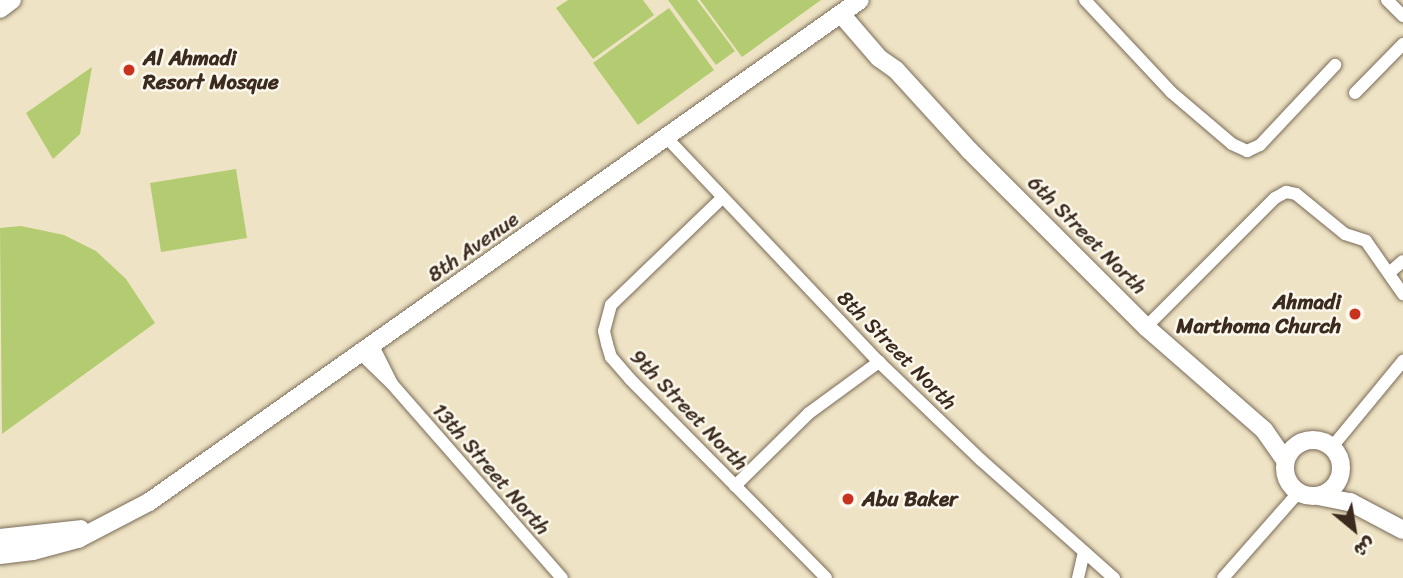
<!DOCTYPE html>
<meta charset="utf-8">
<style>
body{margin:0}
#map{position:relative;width:1403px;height:578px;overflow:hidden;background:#eee3c4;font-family:Sriracha,"Playpen Sans Arabic",sans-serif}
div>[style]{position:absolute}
.green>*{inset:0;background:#b4cc71}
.roads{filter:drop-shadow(0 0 2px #7a6b58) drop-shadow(0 0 2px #7a6b58)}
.street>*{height:12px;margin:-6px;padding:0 6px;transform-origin:6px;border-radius:6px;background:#fff}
.secondary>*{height:18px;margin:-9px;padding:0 9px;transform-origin:9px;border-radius:9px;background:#fff}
.secondary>.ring{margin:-9px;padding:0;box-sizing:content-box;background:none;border:18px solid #fff;border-radius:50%}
.dots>*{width:19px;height:19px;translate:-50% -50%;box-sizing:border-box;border:4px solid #fbf7ec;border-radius:50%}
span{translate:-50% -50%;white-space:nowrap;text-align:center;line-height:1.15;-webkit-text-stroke:5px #fbf7ec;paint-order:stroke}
.poi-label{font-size:21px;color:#3b2a1e;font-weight:700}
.left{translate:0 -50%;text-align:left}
.right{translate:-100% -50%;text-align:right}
.street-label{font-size:21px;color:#3b2a1e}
.north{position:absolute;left:1319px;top:494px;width:70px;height:70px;-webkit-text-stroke:5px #fbf7ec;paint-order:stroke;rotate:150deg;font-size:19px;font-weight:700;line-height:28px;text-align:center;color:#3b2a1e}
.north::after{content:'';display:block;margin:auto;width:24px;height:32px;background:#3b2a1e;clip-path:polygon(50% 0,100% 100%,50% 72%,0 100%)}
</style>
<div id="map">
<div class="green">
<i style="clip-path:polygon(568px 0,643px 0,654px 15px,593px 59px,556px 8px)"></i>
<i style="clip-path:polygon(668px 0,697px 0,735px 51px,716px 65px)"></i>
<i style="clip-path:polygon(700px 0,821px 0,742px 57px)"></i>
<i style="clip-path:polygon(669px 8px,714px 70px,638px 125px,593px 63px)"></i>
<i style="clip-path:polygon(92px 67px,80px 134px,53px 159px,26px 113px)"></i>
<i style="clip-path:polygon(236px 169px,247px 238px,161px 252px,150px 183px)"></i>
<i style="clip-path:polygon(21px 226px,64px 235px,96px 251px,126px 279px,155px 323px,2px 434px,0 228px)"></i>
</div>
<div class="roads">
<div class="street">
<i style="left:1085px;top:0;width:126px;rotate:46.9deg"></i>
<i style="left:1171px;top:92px;width:80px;rotate:40.4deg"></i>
<i style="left:1232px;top:144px;width:17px;rotate:25deg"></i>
<i style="left:1247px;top:151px;width:14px;rotate:-25deg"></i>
<i style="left:1260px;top:145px;width:110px;rotate:-46.8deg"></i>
<i style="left:1387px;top:0;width:23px;rotate:45deg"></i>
<i style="left:1355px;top:93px;width:69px;rotate:-45.6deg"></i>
<i style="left:665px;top:136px;width:311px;rotate:46.6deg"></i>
<i style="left:879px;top:362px;width:141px;rotate:43.9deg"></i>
<i style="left:981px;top:460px;width:178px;rotate:41.6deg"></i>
<i style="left:721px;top:199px;width:153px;rotate:136.1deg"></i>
<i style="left:611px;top:305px;width:27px;rotate:105deg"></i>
<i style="left:604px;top:331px;width:13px;rotate:77deg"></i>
<i style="left:607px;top:344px;width:14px;rotate:73deg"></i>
<i style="left:611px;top:357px;width:29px;rotate:49deg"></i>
<i style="left:630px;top:379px;width:279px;rotate:45.4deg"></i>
<i style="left:1389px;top:273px;width:18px;rotate:-41deg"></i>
<i style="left:1146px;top:327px;width:182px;rotate:-45deg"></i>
<i style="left:1275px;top:198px;width:13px;rotate:-29deg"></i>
<i style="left:1286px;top:192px;width:10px;rotate:11deg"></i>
<i style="left:1296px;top:194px;width:63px;rotate:39.2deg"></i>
<i style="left:1345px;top:234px;width:22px;rotate:18deg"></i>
<i style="left:1366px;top:241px;width:65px;rotate:55.1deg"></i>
<i style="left:373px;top:346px;width:42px;rotate:63.4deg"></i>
<i style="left:361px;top:354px;width:43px;rotate:44.1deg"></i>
<i style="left:392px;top:384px;width:258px;rotate:48.8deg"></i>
<i style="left:1332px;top:447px;width:112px;rotate:-50.5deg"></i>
<i style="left:735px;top:486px;width:104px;rotate:-44.6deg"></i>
<i style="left:809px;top:413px;width:87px;rotate:-36.1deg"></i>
<i style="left:1078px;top:578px;width:27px;rotate:-77deg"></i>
<i style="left:1223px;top:578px;width:113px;rotate:-48.6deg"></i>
</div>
<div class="secondary">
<i style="left:0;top:9px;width:15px;rotate:-37deg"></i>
<i style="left:841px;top:14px;width:58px;rotate:49.2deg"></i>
<i style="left:879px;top:58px;width:21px;rotate:35deg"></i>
<i style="left:896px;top:70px;width:110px;rotate:47.6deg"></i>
<i style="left:970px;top:151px;width:249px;rotate:45deg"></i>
<i style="left:1146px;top:327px;width:157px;rotate:41.1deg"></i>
<i style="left:1264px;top:430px;width:37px;rotate:55deg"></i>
<i class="ring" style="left:1285px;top:440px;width:38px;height:38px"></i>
<i style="left:1318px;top:496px;width:33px;rotate:11deg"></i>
<i style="left:1350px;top:502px;width:60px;rotate:27.8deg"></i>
<i style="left:0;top:538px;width:81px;rotate:-6.3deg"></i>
<i style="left:0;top:555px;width:33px;rotate:-7deg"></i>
<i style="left:33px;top:551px;width:47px;rotate:-14.9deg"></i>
<i style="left:78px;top:539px;width:80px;rotate:-27.5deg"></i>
<i style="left:149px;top:502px;width:870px;rotate:-35.22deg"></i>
</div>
</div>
<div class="dots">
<i style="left:129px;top:70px;background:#c8321e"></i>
<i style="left:1355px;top:314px;background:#c8321e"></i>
<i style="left:848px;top:499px;background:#c8321e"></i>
</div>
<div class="poi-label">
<span class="left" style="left:143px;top:70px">Al Ahmadi<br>Resort Mosque</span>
<span class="right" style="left:1341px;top:314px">Ahmadi<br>Marthoma Church</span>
<span class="left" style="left:862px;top:499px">Abu Baker</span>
</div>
<div class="street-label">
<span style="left:1087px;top:235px;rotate:45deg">6th Street North</span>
<span style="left:473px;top:247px;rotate:-35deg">8th Avenue</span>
<span style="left:897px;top:350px;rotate:45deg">8th Street North</span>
<span style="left:689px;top:410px;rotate:46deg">9th Street North</span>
<span style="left:491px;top:469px;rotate:49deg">13th Street North</span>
</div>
<div class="north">ش</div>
</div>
